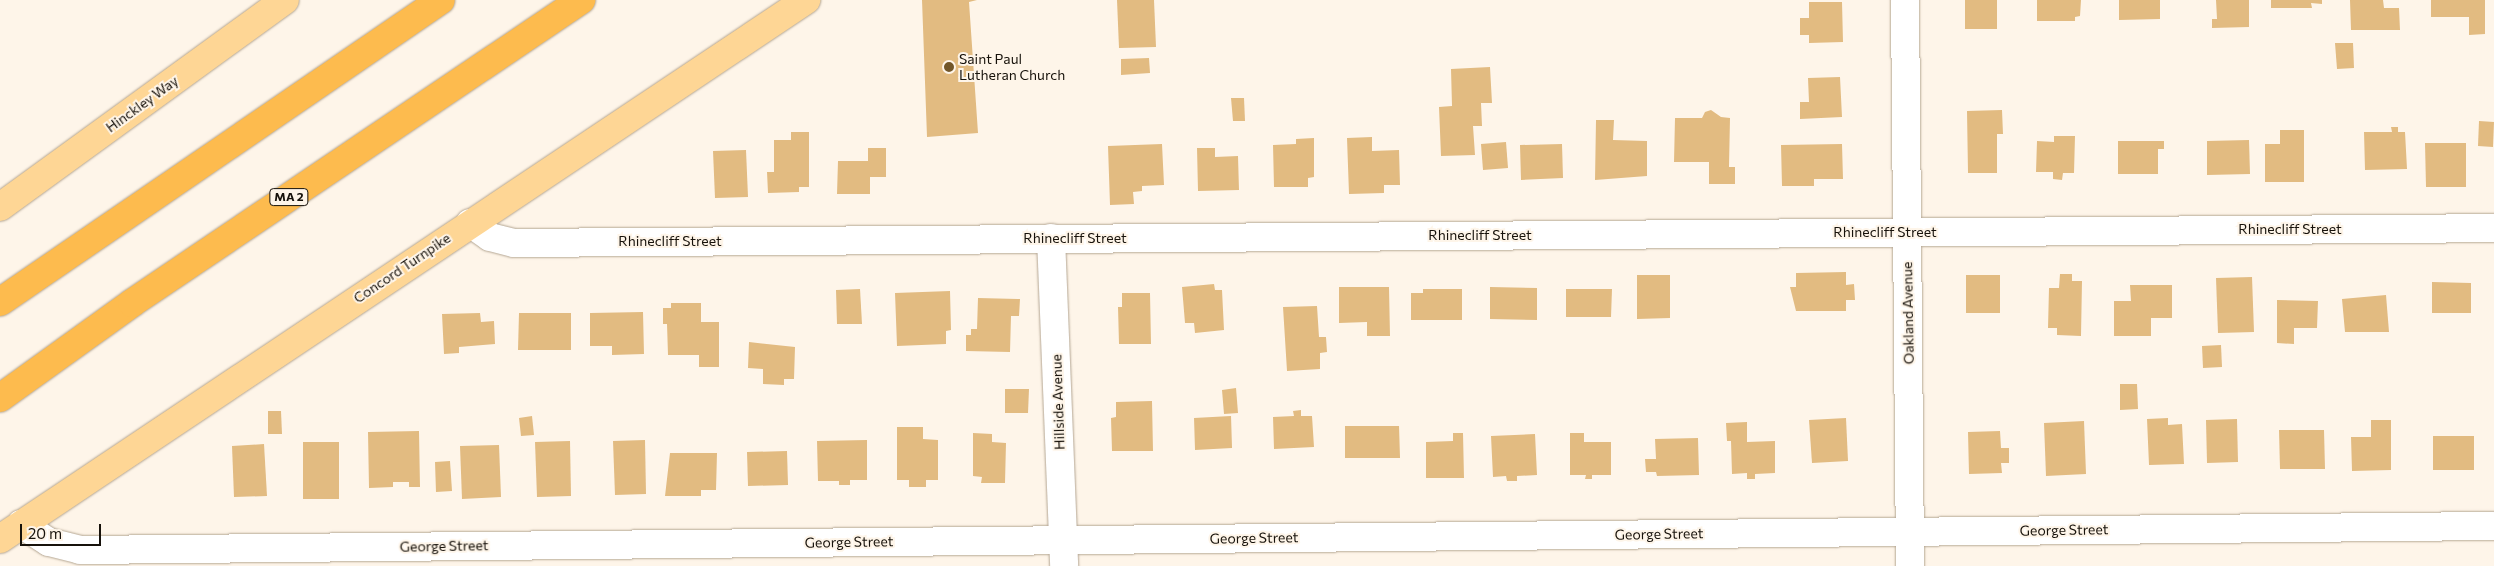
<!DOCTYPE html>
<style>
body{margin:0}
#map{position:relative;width:2494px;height:566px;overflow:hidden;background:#fef5e9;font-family:Commissioner,sans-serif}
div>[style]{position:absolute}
.building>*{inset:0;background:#e2bb81}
.roads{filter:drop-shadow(0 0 1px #b5a794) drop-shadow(0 0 1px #b5a794)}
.minor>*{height:28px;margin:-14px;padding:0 14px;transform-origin:14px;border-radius:14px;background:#fff}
.major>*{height:28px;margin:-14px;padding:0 14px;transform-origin:14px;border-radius:14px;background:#fed695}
.highway>*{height:28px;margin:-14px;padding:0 14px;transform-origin:14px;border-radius:14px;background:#fdbb4e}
.dots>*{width:14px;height:14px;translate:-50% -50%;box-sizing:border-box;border:2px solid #fef5e9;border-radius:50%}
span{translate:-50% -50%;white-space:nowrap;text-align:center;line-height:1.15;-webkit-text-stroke:4px #fef5e9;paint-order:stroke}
.shield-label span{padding:1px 4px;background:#fef5e9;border:1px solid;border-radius:4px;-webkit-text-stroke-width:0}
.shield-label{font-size:12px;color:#17120b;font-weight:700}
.poi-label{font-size:14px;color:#17120b}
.left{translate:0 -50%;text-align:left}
.street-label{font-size:14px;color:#17120b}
.scale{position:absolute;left:20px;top:524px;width:81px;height:22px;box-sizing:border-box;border:2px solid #17120b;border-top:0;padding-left:6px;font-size:15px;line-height:18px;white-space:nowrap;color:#17120b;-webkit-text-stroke:4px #fef5e9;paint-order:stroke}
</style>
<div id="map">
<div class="building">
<i style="clip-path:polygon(922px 0,977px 0,969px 2px,978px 133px,927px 137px)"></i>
<i style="clip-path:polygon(1117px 0,1154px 0,1156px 47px,1119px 48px)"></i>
<i style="clip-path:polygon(1965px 0,1997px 0,1997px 29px,1965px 29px)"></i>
<i style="clip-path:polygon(2037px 0,2081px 0,2080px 16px,2075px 17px,2075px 21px,2037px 21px)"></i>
<i style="clip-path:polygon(2119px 0,2160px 0,2160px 19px,2119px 20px)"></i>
<i style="clip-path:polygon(2216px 0,2249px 0,2249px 27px,2212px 28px,2212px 19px,2217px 19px)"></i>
<i style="clip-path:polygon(2271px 0,2322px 0,2322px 4px,2311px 3px,2312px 8px,2271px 8px)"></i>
<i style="clip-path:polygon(2350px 0,2383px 0,2384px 8px,2399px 8px,2400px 30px,2351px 30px)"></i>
<i style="clip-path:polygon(2431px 0,2485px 0,2485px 34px,2469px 35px,2469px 17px,2431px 17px)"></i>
<i style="clip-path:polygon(1809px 2px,1842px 2px,1843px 42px,1809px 43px,1809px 35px,1800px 35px,1800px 18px,1809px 18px)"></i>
<i style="clip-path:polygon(2335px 43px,2353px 43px,2354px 68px,2337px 69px)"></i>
<i style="clip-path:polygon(1149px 58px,1150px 73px,1121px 75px,1121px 59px)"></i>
<i style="clip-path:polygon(1490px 67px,1492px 103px,1481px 103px,1482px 126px,1473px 126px,1475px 155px,1441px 156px,1439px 107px,1452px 106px,1451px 69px)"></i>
<i style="clip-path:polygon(1840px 77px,1842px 117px,1800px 119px,1800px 102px,1809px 102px,1808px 78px)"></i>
<i style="clip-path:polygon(1231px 98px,1244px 98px,1245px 121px,1233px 121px)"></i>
<i style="clip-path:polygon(1711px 110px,1721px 117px,1730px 118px,1729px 167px,1735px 167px,1735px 184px,1709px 184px,1709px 162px,1674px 162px,1675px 118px,1702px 118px,1705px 112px)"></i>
<i style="clip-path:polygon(2002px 110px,2003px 134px,1997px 134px,1997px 173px,1968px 173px,1967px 111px)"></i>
<i style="clip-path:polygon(1596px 120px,1614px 120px,1613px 140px,1647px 141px,1647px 176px,1595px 180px)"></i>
<i style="clip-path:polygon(2479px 121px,2494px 122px,2493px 147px,2478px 146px)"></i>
<i style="clip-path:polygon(2391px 127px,2398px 127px,2398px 132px,2405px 132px,2407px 169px,2365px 170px,2364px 132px,2392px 132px)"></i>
<i style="clip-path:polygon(2280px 130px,2304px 130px,2304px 182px,2265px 182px,2265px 144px,2280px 144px)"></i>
<i style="clip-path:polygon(791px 132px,809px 132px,809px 187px,799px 187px,799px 192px,768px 193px,767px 172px,774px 172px,774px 140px,791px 140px)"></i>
<i style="clip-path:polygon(2054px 136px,2075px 136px,2074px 173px,2063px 173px,2062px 180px,2053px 179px,2053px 172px,2036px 172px,2037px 141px,2054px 142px)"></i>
<i style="clip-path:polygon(1372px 137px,1372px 151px,1399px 150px,1400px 185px,1384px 185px,1384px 193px,1349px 194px,1347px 138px)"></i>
<i style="clip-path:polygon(1314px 138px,1314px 177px,1308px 178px,1308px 187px,1274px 187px,1273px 145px,1296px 144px,1296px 139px)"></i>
<i style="clip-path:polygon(2249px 140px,2250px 174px,2207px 175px,2207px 141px)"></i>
<i style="clip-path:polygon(2118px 141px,2164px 141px,2164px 149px,2158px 149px,2158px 174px,2118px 174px)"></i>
<i style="clip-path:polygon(1506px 142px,1508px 168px,1483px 170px,1481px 144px)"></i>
<i style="clip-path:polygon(2425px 143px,2466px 143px,2466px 187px,2426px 187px)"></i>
<i style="clip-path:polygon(1162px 144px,1164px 185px,1142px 186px,1142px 191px,1133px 192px,1134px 204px,1110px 205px,1108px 146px)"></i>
<i style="clip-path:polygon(1562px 144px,1563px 178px,1521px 180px,1520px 145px)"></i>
<i style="clip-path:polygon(1842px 144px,1843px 179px,1814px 179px,1814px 186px,1782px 186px,1781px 145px)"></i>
<i style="clip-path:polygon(868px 148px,886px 148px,886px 177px,870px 177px,870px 194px,837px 194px,838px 161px,868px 161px)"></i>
<i style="clip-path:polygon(1197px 148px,1215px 148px,1215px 157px,1238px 156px,1239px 190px,1198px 191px)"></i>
<i style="clip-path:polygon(746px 150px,748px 197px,715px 198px,713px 151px)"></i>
<i style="clip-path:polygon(1846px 272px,1846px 285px,1854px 284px,1855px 300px,1846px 300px,1846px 311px,1796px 311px,1790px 287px,1796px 287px,1796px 273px)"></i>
<i style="clip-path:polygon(2060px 274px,2072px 274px,2072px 281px,2082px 281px,2081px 336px,2057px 335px,2057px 328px,2048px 328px,2049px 288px,2059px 288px)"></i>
<i style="clip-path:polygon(1637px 275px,1670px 275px,1670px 318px,1637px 319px)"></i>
<i style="clip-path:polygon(1966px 275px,2000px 275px,2000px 313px,1966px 313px)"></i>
<i style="clip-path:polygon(2252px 277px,2254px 332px,2218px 333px,2216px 278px)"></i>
<i style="clip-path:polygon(2432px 282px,2471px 283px,2471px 313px,2432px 313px)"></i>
<i style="clip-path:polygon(1214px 284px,1215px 290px,1222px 290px,1224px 330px,1195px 333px,1194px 323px,1185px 323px,1182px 287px)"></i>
<i style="clip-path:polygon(2130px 285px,2172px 285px,2172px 318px,2151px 318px,2151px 336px,2114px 336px,2114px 301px,2131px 301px)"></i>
<i style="clip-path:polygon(1339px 287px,1389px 287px,1390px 336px,1367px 336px,1367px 322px,1339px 323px)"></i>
<i style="clip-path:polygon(1490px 287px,1537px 288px,1537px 320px,1490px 319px)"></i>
<i style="clip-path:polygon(860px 289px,862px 324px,837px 324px,836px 290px)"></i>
<i style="clip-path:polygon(1423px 289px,1462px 289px,1462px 320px,1411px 320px,1411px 293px,1423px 293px)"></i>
<i style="clip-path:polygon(1566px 289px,1612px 289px,1611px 317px,1566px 317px)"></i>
<i style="clip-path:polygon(950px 291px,951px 330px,946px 331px,946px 344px,897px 346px,895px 293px)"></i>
<i style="clip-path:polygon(1122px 293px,1150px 293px,1151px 344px,1119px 344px,1118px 307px,1122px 307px)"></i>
<i style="clip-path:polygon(2386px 295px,2389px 332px,2345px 332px,2342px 299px)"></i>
<i style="clip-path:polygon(978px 298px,1020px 299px,1019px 316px,1011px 316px,1010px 352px,966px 351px,966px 335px,971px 335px,971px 329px,977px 329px)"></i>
<i style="clip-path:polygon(2277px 300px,2318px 301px,2317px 328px,2294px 328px,2294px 344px,2277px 343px)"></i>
<i style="clip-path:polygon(671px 303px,701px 303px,701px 322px,719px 322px,719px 367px,699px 367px,699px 355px,668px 355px,667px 324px,663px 324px,663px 308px,671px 308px)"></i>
<i style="clip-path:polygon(1317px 306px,1319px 337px,1326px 337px,1327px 352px,1320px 353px,1320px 369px,1287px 371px,1283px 307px)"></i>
<i style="clip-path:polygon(643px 312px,644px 354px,612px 355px,612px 346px,590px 346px,590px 313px)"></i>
<i style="clip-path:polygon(480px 313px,481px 322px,494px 321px,495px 344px,459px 347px,459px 353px,444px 354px,442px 314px)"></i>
<i style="clip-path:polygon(519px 313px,571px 313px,571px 350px,518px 350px)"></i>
<i style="clip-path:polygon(749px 342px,795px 347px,794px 379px,784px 379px,784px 385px,763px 384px,763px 369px,748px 368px)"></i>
<i style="clip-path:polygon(2221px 345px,2222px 367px,2203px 368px,2202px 346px)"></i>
<i style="clip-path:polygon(2120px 384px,2137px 384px,2138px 409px,2120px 410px)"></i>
<i style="clip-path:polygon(1236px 388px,1238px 413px,1224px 414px,1222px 390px)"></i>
<i style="clip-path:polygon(1005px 389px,1029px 389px,1028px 413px,1005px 413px)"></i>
<i style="clip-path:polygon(1152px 401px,1153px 451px,1112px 451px,1111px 418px,1116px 417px,1116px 402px)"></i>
<i style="clip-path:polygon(1301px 410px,1301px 416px,1312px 416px,1314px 447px,1274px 449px,1273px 417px,1294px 416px,1293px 411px)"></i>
<i style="clip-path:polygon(268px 411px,281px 411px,282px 434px,268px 434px)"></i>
<i style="clip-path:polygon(532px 416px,534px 435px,521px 436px,519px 418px)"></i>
<i style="clip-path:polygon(1231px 416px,1232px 448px,1195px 450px,1194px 418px)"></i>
<i style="clip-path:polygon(1846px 418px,1848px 461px,1812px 463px,1809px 420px)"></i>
<i style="clip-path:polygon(2168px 418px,2168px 425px,2182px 424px,2184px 464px,2149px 465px,2147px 419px)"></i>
<i style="clip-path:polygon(2237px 419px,2238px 462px,2207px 463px,2206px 420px)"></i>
<i style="clip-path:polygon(2371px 420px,2391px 420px,2391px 470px,2352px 471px,2351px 437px,2371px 437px)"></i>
<i style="clip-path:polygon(2084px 421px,2086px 474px,2046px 476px,2044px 423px)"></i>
<i style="clip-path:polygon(1747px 422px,1747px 442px,1775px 441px,1775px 473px,1755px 474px,1755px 479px,1747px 479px,1747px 473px,1732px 474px,1731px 441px,1727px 441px,1726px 423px)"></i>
<i style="clip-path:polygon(1345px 426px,1399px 426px,1400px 458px,1345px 458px)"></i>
<i style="clip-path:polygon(897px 427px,923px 427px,923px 439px,938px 440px,938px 480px,926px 480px,926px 487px,909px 487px,909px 480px,897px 480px)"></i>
<i style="clip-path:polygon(2279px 430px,2324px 430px,2325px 469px,2280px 469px)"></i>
<i style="clip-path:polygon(419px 431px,420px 487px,409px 487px,409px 482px,393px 482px,393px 487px,369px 488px,368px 432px)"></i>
<i style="clip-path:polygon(2000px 431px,2001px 448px,2009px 448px,2009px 463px,2001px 463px,2002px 473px,1969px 474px,1968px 432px)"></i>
<i style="clip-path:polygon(973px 433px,992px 434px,992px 442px,1006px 443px,1005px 483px,981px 483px,982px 477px,973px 476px)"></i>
<i style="clip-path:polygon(1453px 433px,1463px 433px,1464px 478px,1426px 478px,1426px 442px,1453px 441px)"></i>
<i style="clip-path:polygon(1570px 433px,1584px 433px,1584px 442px,1611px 442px,1611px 475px,1592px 475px,1592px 479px,1585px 479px,1586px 475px,1570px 475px)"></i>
<i style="clip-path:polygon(1535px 434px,1537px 475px,1517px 476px,1517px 481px,1507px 481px,1506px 476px,1493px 477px,1491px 436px)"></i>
<i style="clip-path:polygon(2433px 436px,2474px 436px,2474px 470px,2433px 470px)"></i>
<i style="clip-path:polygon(1698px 438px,1699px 475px,1657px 476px,1656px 472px,1646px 472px,1645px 459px,1656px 459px,1655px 439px)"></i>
<i style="clip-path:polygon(645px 440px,646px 494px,615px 495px,613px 441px)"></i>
<i style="clip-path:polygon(867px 440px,867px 480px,850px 480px,850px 485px,839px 485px,839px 481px,818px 481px,817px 441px)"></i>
<i style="clip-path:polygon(570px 441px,571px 496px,537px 497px,535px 442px)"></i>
<i style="clip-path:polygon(303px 442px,339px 442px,339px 499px,303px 499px)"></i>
<i style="clip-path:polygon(264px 444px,267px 496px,234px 497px,232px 446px)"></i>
<i style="clip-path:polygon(499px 445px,501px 497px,462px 499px,460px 446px)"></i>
<i style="clip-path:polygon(787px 451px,788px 485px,748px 486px,747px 452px)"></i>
<i style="clip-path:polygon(670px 453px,717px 453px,716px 490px,701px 490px,701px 496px,665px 496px)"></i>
<i style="clip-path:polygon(450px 461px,452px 491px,436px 492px,435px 462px)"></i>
</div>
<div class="roads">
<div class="minor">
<i style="left:1905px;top:0;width:566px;rotate:89.49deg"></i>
<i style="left:470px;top:223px;width:24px;rotate:35deg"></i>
<i style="left:490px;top:237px;width:25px;rotate:14deg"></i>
<i style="left:514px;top:243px;width:1980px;rotate:-0.43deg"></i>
<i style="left:1051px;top:238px;width:328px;rotate:87.7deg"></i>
<i style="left:21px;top:524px;width:33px;rotate:33deg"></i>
<i style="left:49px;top:542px;width:32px;rotate:14deg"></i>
<i style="left:80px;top:550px;width:2414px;rotate:-0.57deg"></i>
</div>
<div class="major">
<i style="left:0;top:207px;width:352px;rotate:-36deg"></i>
<i style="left:0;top:539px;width:970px;rotate:-33.77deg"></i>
</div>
<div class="highway">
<i style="left:0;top:302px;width:534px;rotate:-34.4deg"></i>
<i style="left:0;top:398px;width:163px;rotate:-35.7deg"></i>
<i style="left:132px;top:303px;width:542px;rotate:-34.01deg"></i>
</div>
</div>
<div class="dots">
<i style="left:949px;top:67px;background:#725629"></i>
</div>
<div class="shield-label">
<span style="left:289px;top:197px">MA 2</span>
</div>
<div class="poi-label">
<span class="left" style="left:959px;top:67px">Saint Paul<br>Lutheran Church</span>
</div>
<div class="street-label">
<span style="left:142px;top:104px;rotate:-36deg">Hinckley Way</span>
<span style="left:2290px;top:229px">Rhinecliff Street</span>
<span style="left:1885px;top:232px">Rhinecliff Street</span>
<span style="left:1480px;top:235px">Rhinecliff Street</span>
<span style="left:1075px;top:238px">Rhinecliff Street</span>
<span style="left:670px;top:241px">Rhinecliff Street</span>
<span style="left:402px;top:268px;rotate:-34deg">Concord Turnpike</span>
<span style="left:1908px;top:313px;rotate:-91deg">Oakland Avenue</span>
<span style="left:1058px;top:402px;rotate:-92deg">Hillside Avenue</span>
<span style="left:2064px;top:530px;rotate:-1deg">George Street</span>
<span style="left:1659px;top:534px;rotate:-1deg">George Street</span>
<span style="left:1254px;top:538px;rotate:-1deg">George Street</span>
<span style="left:849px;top:542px;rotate:-1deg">George Street</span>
<span style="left:444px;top:546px;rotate:-1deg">George Street</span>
</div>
<div class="scale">20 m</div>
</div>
